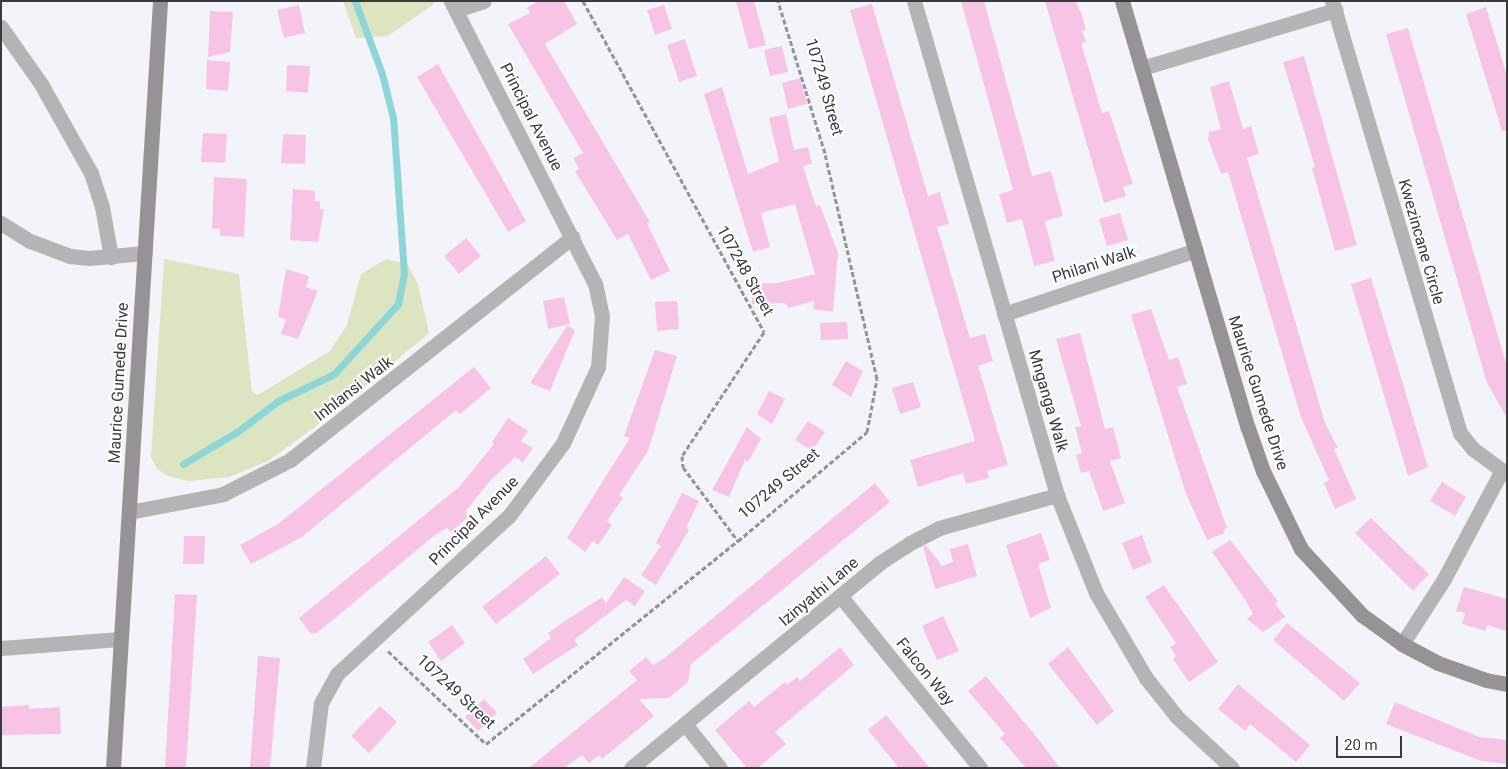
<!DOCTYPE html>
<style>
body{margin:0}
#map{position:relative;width:1508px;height:769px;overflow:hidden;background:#f3f4f9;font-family:Roboto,sans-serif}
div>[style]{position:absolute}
.green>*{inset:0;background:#dbe5c1}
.stream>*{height:7px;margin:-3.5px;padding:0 3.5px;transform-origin:3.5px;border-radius:3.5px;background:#8cd6d8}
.building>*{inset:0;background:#f8c4e6}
.path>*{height:3px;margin-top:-1.5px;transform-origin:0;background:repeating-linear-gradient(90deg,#939497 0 5px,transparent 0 7.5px)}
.street>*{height:15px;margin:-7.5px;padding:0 7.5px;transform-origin:7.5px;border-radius:7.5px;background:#b6b3b4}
.secondary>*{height:15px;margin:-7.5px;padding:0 7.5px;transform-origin:7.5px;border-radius:7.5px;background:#979394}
span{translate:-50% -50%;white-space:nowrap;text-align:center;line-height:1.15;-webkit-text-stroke:4px #fff;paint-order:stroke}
.street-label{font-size:16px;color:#3a3b3d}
.frame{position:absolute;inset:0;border:2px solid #3a3b3d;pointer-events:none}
.scale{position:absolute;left:1336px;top:736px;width:66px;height:22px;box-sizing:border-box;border:2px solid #3a3b3d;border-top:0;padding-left:6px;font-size:15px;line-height:18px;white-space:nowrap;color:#3a3b3d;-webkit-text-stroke:4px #fff;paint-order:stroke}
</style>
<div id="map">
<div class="green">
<i style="clip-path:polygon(343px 1px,433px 1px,434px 4px,388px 36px,356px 38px)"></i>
<i style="clip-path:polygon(164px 259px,239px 274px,252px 392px,258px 395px,330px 351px,347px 325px,361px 274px,386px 259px,407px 264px,418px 284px,429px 333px,326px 419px,268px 461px,229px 477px,188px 481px,168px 476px,157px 469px,151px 457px)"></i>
</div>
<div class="stream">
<i style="left:183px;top:464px;width:63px;rotate:-30.7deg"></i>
<i style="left:237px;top:432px;width:51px;rotate:-37.1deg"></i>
<i style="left:278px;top:401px;width:62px;rotate:-25.7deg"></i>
<i style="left:334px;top:374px;width:95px;rotate:-47.6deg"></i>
<i style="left:398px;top:304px;width:31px;rotate:-79deg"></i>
<i style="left:404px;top:274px;width:156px;rotate:-94deg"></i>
<i style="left:393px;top:118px;width:45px;rotate:-104deg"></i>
<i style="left:382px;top:74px;width:78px;rotate:-110.3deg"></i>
</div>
<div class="building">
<i style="clip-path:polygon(538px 1px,564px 1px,577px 24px,545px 44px,650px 222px,647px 223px,670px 271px,651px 280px,628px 234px,617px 240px,575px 171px,579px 169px,573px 158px,583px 153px,508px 24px,530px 13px,527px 8px)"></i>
<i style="clip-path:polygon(736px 1px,754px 1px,766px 45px,749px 49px)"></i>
<i style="clip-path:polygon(961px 1px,984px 1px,1032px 176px,1051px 171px,1063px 216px,1045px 221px,1055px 261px,1034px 266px,1022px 219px,1007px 223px,999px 194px,1013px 190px)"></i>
<i style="clip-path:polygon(1045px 1px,1075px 1px,1081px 12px,1086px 30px,1082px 31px,1086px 42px,1081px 43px,1102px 113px,1109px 111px,1133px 184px,1123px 187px,1126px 196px,1104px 203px)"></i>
<i style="clip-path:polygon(872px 4px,928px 196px,940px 192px,949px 224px,937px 227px,970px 338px,985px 334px,993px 361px,978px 366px,1008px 465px,987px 471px,989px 478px,966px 484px,963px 473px,918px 487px,910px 460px,975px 441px,850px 10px)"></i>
<i style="clip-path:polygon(299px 5px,305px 33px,284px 38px,277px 10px)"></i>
<i style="clip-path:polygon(664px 5px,672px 29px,655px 35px,647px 10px)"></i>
<i style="clip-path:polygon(1486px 7px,1507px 76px,1507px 131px,1502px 131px,1466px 14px)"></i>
<i style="clip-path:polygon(210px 11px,233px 12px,230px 52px,208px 57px)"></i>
<i style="clip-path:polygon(1408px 28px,1507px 367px,1507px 418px,1487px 383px,1386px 34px)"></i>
<i style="clip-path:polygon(685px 39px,697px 76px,679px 82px,667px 45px)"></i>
<i style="clip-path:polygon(782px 46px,788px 72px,770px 76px,764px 50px)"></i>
<i style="clip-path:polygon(1304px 56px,1357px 245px,1335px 251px,1312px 168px,1315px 167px,1283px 62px)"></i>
<i style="clip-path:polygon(207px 60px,230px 62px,228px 91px,206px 89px)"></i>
<i style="clip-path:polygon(438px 64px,526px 221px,508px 232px,417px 77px)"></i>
<i style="clip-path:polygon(287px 65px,310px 66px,308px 93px,286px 91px)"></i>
<i style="clip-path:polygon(800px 78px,807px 104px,788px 109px,782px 83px)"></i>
<i style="clip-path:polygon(1229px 81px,1243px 129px,1251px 126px,1259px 154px,1247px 158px,1325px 423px,1338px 448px,1334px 449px,1356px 499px,1335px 509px,1324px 483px,1329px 480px,1301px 417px,1228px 172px,1221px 174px,1208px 139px,1209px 132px,1221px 129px,1210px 87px)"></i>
<i style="clip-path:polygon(722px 87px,748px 174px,779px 161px,769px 118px,786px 114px,794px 150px,808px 147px,812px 164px,803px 166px,816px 207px,820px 205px,838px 253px,833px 312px,813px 309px,814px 301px,788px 308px,786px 303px,752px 304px,751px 284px,778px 283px,815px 274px,795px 204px,761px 213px,770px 247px,753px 252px,704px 94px)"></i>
<i style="clip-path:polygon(203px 133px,227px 134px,225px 163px,201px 162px)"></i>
<i style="clip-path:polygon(283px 134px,306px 135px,305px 164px,281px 163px)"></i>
<i style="clip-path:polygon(214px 177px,247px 179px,244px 237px,220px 236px,220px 229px,212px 229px)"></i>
<i style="clip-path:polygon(293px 189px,315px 191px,315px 201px,320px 201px,320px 209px,324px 209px,318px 242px,290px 240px)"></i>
<i style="clip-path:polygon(1120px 213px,1128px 240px,1107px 246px,1099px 219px)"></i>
<i style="clip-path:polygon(466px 238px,481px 256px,459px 274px,444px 256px)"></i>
<i style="clip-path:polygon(286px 269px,309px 276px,306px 287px,318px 291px,298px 339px,281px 334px,286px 319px,278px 317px)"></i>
<i style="clip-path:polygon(1371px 278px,1428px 467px,1408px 476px,1351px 284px)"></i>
<i style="clip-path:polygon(564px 297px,570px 324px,548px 329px,543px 301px)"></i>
<i style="clip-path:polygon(677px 301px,679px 329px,657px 331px,655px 302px)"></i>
<i style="clip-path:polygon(1151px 309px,1169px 360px,1178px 357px,1187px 384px,1177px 387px,1227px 528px,1223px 530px,1225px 533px,1207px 540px,1186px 494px,1131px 315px)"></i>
<i style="clip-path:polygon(847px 322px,848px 339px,821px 340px,820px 323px)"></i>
<i style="clip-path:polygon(567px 326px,575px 330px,550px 391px,530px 383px)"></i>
<i style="clip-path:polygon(1080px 333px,1105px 429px,1113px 427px,1121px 458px,1110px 461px,1125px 503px,1103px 511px,1089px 471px,1081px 473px,1076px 455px,1082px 453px,1075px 427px,1081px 426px,1056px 339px)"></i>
<i style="clip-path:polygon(655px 350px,677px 356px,648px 451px,619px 495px,623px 498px,607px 521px,612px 525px,598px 545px,593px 541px,585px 552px,567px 538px,630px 438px,624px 436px)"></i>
<i style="clip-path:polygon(846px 361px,863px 371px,851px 397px,832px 385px)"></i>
<i style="clip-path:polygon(474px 367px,491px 388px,460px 414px,456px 410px,302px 537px,251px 564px,240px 545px,278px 524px)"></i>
<i style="clip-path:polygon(913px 382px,921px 407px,900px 414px,892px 388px)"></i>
<i style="clip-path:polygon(769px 391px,785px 399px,772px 424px,757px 414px)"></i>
<i style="clip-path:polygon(508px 418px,528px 431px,521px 441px,533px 448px,523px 462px,515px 457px,489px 482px,465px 512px,469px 516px,451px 532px,447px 528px,435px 535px,317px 633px,310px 633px,299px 618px,459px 487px,494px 444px,492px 442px)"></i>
<i style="clip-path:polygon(808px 421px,825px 432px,812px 451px,795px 440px)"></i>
<i style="clip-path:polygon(747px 427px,761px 439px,748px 462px,745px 460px,729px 497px,712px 490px)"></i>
<i style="clip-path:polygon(1442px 482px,1466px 497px,1455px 516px,1430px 501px)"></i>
<i style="clip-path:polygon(875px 483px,890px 502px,691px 664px,688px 682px,669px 698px,639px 699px,654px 716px,602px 759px,599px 755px,589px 763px,582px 755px,564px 768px,529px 768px,637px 680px,629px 671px,646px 657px,653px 665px,666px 657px)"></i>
<i style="clip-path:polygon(682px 493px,699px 501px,686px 528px,689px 530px,656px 585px,641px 575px,661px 546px,656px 543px)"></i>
<i style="clip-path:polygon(1371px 518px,1429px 574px,1413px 591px,1355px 533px)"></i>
<i style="clip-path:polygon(1041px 533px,1050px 560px,1038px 564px,1051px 608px,1030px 618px,1006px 545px)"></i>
<i style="clip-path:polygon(1142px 535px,1152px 562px,1133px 570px,1122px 543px)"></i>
<i style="clip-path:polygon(184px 536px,205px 536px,204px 564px,183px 564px)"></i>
<i style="clip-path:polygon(1230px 540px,1278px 601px,1275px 603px,1285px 617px,1263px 632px,1247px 619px,1253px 614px,1246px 601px,1212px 552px)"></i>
<i style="clip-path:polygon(968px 544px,977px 576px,935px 589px,923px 547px,926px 545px,942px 566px,953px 562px,950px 549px)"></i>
<i style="clip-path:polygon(546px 556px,560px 574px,496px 624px,482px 607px)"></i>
<i style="clip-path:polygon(624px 577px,645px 591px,635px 606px,626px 600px,574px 640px,578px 645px,533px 674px,523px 659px,551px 638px,548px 633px,562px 623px,602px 597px,606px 603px)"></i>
<i style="clip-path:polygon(1164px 585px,1218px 662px,1189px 682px,1173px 659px,1176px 656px,1170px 647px,1176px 643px,1145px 597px)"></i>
<i style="clip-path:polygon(1464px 587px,1507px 599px,1507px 631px,1487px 625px,1486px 631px,1462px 624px,1465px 613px,1456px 611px)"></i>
<i style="clip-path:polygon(175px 594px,197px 595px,186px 768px,165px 768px)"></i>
<i style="clip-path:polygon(943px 616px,959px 651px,937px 660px,922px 626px)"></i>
<i style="clip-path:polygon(1287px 623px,1360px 683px,1344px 701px,1273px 640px)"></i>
<i style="clip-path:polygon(452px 625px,465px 643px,441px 661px,428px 642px)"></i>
<i style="clip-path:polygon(840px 647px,854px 665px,775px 732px,786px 744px,758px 768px,747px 768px,715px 730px,749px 701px,754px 707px,785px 682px,787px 685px,797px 677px,800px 681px)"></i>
<i style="clip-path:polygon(1068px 647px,1114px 711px,1097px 725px,1048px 664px)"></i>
<i style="clip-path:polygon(258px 656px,280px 658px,270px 768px,250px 768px)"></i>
<i style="clip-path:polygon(986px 676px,1039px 740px,1060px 768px,1026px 768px,1000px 738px,1005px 734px,968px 691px)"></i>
<i style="clip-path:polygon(1238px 684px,1310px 745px,1296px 762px,1250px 724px,1245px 731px,1218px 709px)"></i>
<i style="clip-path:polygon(484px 699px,497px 713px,478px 731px,465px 717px)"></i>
<i style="clip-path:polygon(1395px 702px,1479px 737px,1507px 740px,1507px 764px,1481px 761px,1386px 724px)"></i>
<i style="clip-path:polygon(29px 705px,29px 709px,60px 707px,61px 734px,1px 735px,1px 707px)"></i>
<i style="clip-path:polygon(380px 706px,397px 722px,369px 753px,351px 736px)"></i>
<i style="clip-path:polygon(886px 715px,930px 768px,899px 768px,868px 730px)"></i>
</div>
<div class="path">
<i style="left:583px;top:1px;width:377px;rotate:61.3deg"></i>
<i style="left:764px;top:332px;width:149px;rotate:123.5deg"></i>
<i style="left:682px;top:456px;width:11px;rotate:85deg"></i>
<i style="left:683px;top:467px;width:92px;rotate:53.4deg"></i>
<i style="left:388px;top:651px;width:135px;rotate:43.5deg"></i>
<i style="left:486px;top:744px;width:324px;rotate:-38.9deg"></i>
<i style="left:738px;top:541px;width:169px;rotate:-40.2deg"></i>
<i style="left:867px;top:432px;width:54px;rotate:-79.3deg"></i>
<i style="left:877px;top:379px;width:232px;rotate:-103deg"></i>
<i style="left:825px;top:153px;width:159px;rotate:-107.2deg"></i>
</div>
<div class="street">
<i style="left:914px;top:1px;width:514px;rotate:73.86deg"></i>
<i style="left:1057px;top:495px;width:105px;rotate:68.3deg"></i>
<i style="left:1096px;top:593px;width:99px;rotate:59.5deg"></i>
<i style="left:1146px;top:678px;width:50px;rotate:51.5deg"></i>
<i style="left:1177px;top:717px;width:75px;rotate:42.8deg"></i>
<i style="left:1332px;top:1px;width:451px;rotate:73.5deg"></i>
<i style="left:1460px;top:433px;width:21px;rotate:51deg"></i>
<i style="left:1473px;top:449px;width:42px;rotate:36.3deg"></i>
<i style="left:456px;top:10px;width:29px;rotate:-18deg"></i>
<i style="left:1px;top:27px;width:70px;rotate:54.9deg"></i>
<i style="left:41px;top:84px;width:102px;rotate:60.7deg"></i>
<i style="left:91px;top:173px;width:36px;rotate:72deg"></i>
<i style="left:102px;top:207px;width:51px;rotate:79.8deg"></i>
<i style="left:1142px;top:68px;width:202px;rotate:-16.7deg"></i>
<i style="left:1px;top:223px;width:34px;rotate:32deg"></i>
<i style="left:30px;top:241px;width:43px;rotate:20.6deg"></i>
<i style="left:70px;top:256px;width:19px;rotate:6deg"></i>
<i style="left:89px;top:258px;width:56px;rotate:-5.1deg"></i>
<i style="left:1004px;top:314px;width:202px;rotate:-18.4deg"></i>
<i style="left:129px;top:512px;width:96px;rotate:-10.8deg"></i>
<i style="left:223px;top:494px;width:75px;rotate:-26.9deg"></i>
<i style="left:290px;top:460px;width:360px;rotate:-38.3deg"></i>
<i style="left:842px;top:598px;width:219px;rotate:50.9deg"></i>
<i style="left:1402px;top:644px;width:77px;rotate:-57.1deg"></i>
<i style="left:1444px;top:579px;width:123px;rotate:-62deg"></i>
<i style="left:1px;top:648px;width:119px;rotate:-4.3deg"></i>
<i style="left:685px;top:724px;width:56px;rotate:51.5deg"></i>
<i style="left:313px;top:768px;width:65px;rotate:-83deg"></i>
<i style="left:321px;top:703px;width:33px;rotate:-61deg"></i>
<i style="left:337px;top:674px;width:234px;rotate:-42.6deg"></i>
<i style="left:509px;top:516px;width:91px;rotate:-53.5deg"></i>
<i style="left:563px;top:443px;width:84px;rotate:-65.3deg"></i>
<i style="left:598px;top:367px;width:51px;rotate:-85.5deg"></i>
<i style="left:602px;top:316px;width:33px;rotate:-102deg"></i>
<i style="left:595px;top:284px;width:318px;rotate:-117deg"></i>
<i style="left:631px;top:768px;width:324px;rotate:-39.5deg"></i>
<i style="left:881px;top:562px;width:35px;rotate:-33deg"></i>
<i style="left:910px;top:543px;width:33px;rotate:-27deg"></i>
<i style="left:939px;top:528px;width:123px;rotate:-15.6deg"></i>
</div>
<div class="secondary">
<i style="left:1122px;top:1px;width:445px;rotate:73.6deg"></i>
<i style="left:1248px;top:428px;width:46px;rotate:70.8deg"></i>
<i style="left:1263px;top:471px;width:87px;rotate:64deg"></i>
<i style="left:1301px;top:549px;width:90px;rotate:47.3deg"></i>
<i style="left:1362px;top:615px;width:49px;rotate:35.9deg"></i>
<i style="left:1402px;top:644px;width:41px;rotate:27.8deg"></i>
<i style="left:1438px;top:663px;width:51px;rotate:19.5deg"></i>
<i style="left:1486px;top:680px;width:21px;rotate:11deg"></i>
<i style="left:113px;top:768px;width:768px;rotate:-86.49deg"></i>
</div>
<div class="street-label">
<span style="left:824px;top:87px;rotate:74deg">107249 Street</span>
<span style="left:531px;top:117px;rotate:63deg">Principal Avenue</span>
<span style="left:1421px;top:242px;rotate:74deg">Kwezincane Circle</span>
<span style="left:1094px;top:265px;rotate:-18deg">Philani Walk</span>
<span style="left:745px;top:271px;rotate:61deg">107248 Street</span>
<span style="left:119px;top:383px;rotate:-87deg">Maurice Gumede Drive</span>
<span style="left:354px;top:389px;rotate:-38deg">Inhlansi Walk</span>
<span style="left:1258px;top:393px;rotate:72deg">Maurice Gumede Drive</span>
<span style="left:1048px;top:401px;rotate:74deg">Mnganga Walk</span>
<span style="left:779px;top:484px;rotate:-40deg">107249 Street</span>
<span style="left:474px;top:521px;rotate:-45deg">Principal Avenue</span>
<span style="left:819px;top:592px;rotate:-40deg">Izinyathi Lane</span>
<span style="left:925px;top:672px;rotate:51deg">Falcon Way</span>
<span style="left:456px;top:692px;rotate:43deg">107249 Street</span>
</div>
<div class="frame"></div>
<div class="scale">20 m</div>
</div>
